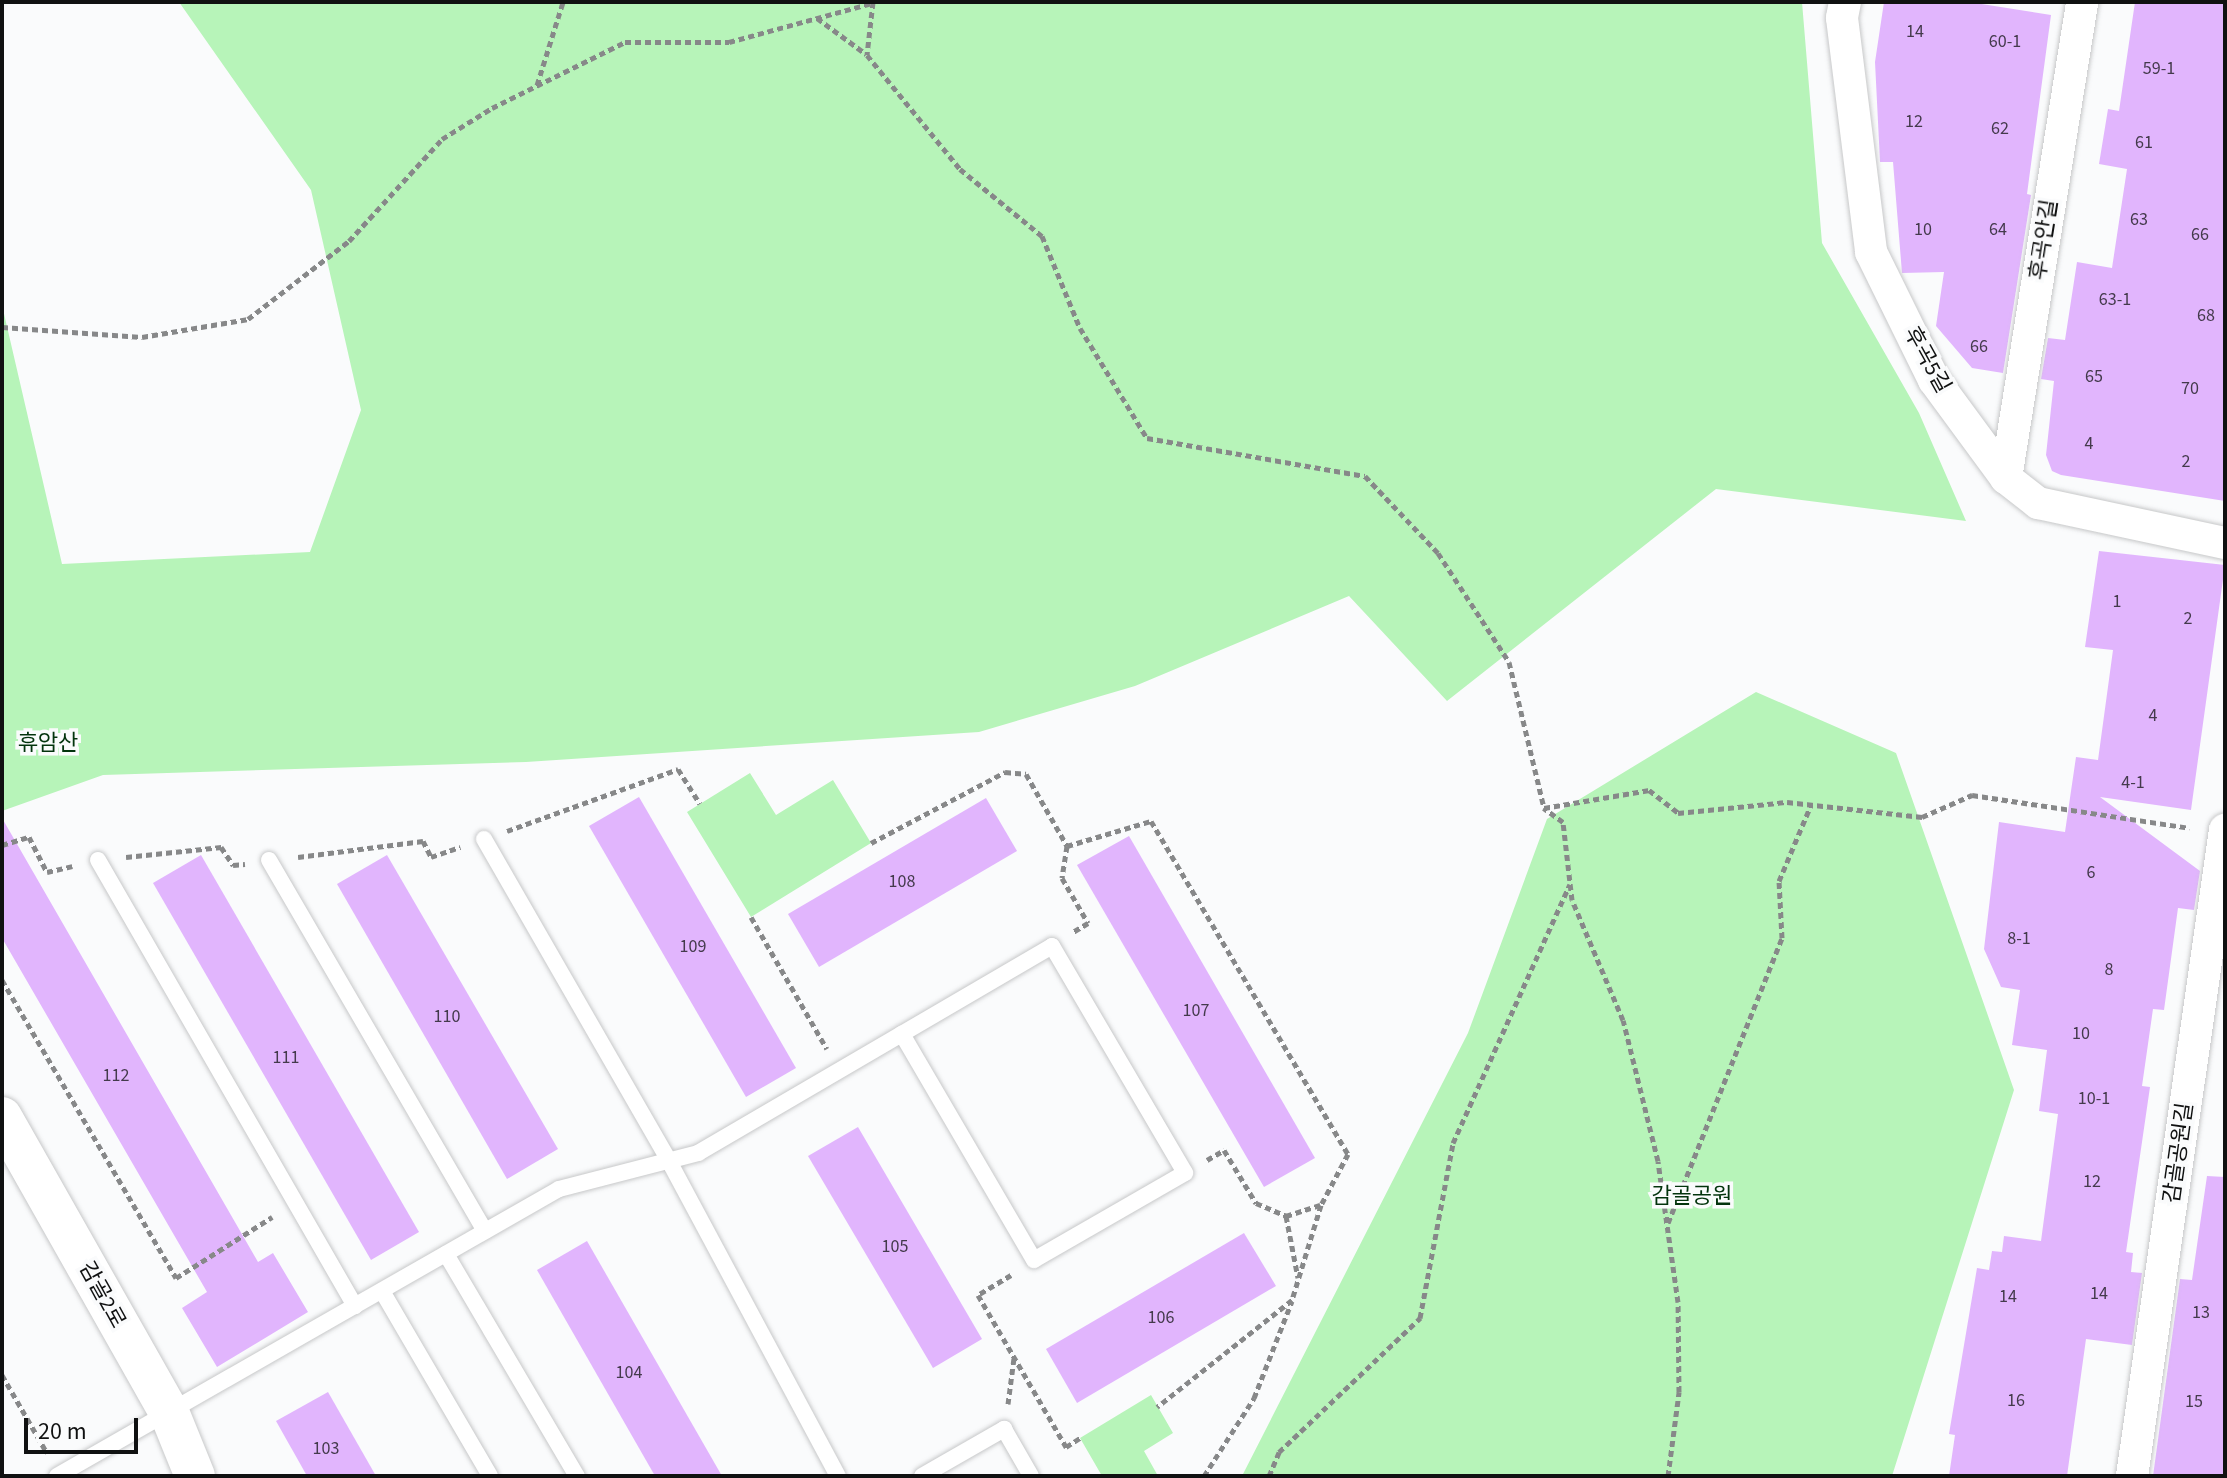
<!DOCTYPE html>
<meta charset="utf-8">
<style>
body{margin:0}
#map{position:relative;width:2227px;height:1478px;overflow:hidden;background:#fafbfc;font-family:"Source Sans 3","Noto Sans KR",sans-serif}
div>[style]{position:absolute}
.green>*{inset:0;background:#b7f4b9}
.building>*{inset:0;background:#e1b5fd}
.path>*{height:5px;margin-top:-2.5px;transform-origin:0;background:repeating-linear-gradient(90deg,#878889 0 6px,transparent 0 10px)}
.roads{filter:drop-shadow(0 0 2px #c7c8c9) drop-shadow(0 0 2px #c7c8c9)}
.service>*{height:16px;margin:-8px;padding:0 8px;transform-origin:8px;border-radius:8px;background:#fff}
.minor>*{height:32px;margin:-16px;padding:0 16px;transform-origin:16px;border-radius:16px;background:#fff}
.tertiary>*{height:40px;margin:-20px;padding:0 20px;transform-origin:20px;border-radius:20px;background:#fff}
span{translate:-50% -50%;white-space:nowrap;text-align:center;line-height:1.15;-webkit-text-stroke:7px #fafbfc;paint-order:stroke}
.number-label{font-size:18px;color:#443a4c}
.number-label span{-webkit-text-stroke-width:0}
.street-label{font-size:22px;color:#101111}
.park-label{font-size:22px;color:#03340d}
.frame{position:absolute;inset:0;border:4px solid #101111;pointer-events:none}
.scale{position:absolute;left:24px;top:1418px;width:114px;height:36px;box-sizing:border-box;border:4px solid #101111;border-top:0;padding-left:10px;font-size:24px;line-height:28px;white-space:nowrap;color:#101111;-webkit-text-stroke:6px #fafbfc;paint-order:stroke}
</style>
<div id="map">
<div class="green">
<i style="clip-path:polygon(179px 2px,1802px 2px,1822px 243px,1919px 413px,1966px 521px,1716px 489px,1447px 701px,1349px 596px,1135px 686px,979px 732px,526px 762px,103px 775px,2px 811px,2px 305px,62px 564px,310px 552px,361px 410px,311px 190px)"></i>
<i style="clip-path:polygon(1756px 692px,1896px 753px,2014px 1090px,1892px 1476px,1242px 1476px,1468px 1033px,1547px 819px)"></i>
<i style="clip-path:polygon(750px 773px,776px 815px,833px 780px,871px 843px,751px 917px,687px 812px)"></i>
<i style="clip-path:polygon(1151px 1395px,1173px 1433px,1144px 1451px,1158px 1476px,1102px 1476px,1080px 1438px)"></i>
</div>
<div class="building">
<i style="clip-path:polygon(1884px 2px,1969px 2px,2051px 15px,2027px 194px,2031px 195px,2003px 373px,1972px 368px,1936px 326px,1944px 272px,1902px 273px,1893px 162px,1880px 162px,1875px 62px)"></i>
<i style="clip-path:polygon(2135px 2px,2225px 2px,2225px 501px,2061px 475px,2052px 471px,2046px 455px,2054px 381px,2041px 379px,2048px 338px,2065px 340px,2077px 262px,2112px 268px,2127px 169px,2099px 164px,2108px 109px,2119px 111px)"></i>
<i style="clip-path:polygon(2099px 551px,2225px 565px,2191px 810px,2100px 797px,2200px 871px,2194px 910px,2178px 908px,2164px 1010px,2153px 1009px,2142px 1086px,2150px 1087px,2126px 1252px,2133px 1253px,2131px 1272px,2142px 1273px,2132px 1345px,2086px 1339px,2067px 1476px,1949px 1476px,1955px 1435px,1949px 1434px,1977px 1268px,1989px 1270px,1992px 1251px,2002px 1252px,2004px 1236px,2041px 1241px,2058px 1114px,2039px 1111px,2047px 1050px,2012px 1045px,2020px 990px,2001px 987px,1984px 949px,1999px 822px,2065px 832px,2076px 757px,2098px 760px,2113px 650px,2085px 647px)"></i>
<i style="clip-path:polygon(639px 797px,796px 1068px,746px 1097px,589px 826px)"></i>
<i style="clip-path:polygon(986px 798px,1017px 851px,819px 967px,788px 914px)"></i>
<i style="clip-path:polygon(2px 818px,258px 1262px,273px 1253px,308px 1312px,217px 1367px,182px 1308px,207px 1292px,2px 938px)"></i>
<i style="clip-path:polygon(1129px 836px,1315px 1158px,1264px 1187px,1077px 865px)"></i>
<i style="clip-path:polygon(201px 855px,419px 1232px,371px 1260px,153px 883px)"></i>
<i style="clip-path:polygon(387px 855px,558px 1149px,507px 1179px,337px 884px)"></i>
<i style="clip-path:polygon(858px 1127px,982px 1339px,933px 1368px,808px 1156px)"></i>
<i style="clip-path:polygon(2207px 1176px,2225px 1177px,2225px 1476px,2153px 1476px,2180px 1279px,2192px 1280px)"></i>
<i style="clip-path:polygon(1244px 1233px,1276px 1286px,1077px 1403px,1046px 1349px)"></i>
<i style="clip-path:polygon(587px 1241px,722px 1476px,655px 1476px,537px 1270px)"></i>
<i style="clip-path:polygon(328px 1392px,376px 1476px,307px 1476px,276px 1421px)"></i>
</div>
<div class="path">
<i style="left:873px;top:2px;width:53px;rotate:96.5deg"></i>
<i style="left:867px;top:55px;width:147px;rotate:50.8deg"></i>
<i style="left:960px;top:169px;width:106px;rotate:39.3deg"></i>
<i style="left:1042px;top:236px;width:100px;rotate:67.6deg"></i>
<i style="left:1080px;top:328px;width:129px;rotate:58.7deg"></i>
<i style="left:1147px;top:438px;width:221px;rotate:9.9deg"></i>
<i style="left:1365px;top:476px;width:106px;rotate:46.5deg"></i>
<i style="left:1438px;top:553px;width:130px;rotate:56.9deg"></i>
<i style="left:1509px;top:662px;width:150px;rotate:76.5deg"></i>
<i style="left:817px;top:18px;width:61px;rotate:36.3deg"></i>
<i style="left:537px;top:85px;width:87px;rotate:-72.6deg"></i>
<i style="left:2px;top:327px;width:140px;rotate:4.1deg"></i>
<i style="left:142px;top:337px;width:108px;rotate:-9.6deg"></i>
<i style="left:248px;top:319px;width:128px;rotate:-37.7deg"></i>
<i style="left:349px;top:241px;width:138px;rotate:-47.6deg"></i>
<i style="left:442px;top:139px;width:59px;rotate:-31.8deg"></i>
<i style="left:492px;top:108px;width:148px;rotate:-26.4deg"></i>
<i style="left:625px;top:42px;width:104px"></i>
<i style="left:729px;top:42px;width:149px;rotate:-15.2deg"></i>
<i style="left:507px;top:831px;width:182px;rotate:-19.9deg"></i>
<i style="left:678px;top:769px;width:41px;rotate:57.8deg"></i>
<i style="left:871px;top:843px;width:152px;rotate:-27.9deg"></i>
<i style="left:1005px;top:772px;width:21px;rotate:5deg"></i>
<i style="left:1026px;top:774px;width:83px;rotate:60.3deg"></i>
<i style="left:1067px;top:846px;width:88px;rotate:-16.6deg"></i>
<i style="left:1151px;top:821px;width:387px;rotate:59.4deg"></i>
<i style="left:1348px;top:1154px;width:58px;rotate:117.9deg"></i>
<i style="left:1321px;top:1205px;width:99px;rotate:107deg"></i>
<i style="left:1292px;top:1300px;width:172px;rotate:141.6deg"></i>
<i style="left:2px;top:845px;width:28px;rotate:-17deg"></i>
<i style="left:29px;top:837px;width:39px;rotate:63deg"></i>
<i style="left:47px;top:872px;width:26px;rotate:-13deg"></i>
<i style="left:1067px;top:846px;width:32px;rotate:99deg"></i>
<i style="left:1062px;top:878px;width:52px;rotate:60deg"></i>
<i style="left:1088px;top:923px;width:17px;rotate:149deg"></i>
<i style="left:126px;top:857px;width:96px;rotate:-6deg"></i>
<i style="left:221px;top:847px;width:22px;rotate:56deg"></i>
<i style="left:233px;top:865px;width:12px;rotate:-5deg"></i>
<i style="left:298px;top:857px;width:126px;rotate:-7.3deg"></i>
<i style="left:423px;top:841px;width:18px;rotate:63deg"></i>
<i style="left:431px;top:857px;width:31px;rotate:-19deg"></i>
<i style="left:751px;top:917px;width:152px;rotate:60.1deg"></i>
<i style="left:2px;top:980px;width:345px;rotate:59.7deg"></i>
<i style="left:176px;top:1278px;width:114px;rotate:-32.4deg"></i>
<i style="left:1207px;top:1160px;width:20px;rotate:-30deg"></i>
<i style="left:1224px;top:1150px;width:62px;rotate:58.9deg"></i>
<i style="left:1256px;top:1203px;width:33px;rotate:23deg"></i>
<i style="left:1286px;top:1216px;width:36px;rotate:-18deg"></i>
<i style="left:1286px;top:1216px;width:63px;rotate:79deg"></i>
<i style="left:1668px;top:1223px;width:307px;rotate:-68.2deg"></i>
<i style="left:1782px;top:938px;width:57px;rotate:-93deg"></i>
<i style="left:1779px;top:881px;width:82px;rotate:-67.2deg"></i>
<i style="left:1011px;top:1275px;width:39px;rotate:149deg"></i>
<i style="left:978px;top:1295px;width:176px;rotate:59.9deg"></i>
<i style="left:1066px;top:1447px;width:17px;rotate:-33deg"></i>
<i style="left:2px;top:1375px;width:90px;rotate:60deg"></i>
<i style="left:1008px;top:1404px;width:46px;rotate:-82.6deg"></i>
<i style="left:1204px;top:1476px;width:93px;rotate:-57.3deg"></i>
<i style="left:1254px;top:1398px;width:104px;rotate:-68.6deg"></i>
<i style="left:1269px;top:1476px;width:26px;rotate:-67deg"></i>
<i style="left:1279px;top:1452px;width:195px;rotate:-43.5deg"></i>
<i style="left:1420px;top:1318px;width:178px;rotate:-79.3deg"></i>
<i style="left:1453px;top:1143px;width:284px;rotate:-65.7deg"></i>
<i style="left:1668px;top:1476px;width:85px;rotate:-82.5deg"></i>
<i style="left:1679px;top:1392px;width:90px;rotate:-90.6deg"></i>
<i style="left:1678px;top:1302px;width:142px;rotate:-98.1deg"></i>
<i style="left:1658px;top:1161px;width:145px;rotate:-103.9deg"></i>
<i style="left:1623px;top:1020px;width:130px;rotate:-113deg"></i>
<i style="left:1572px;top:900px;width:79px;rotate:-96.6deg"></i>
<i style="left:1563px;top:822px;width:24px;rotate:-144deg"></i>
<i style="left:1544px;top:808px;width:107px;rotate:-9.7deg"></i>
<i style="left:1649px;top:790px;width:37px;rotate:38deg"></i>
<i style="left:1678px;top:813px;width:110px;rotate:-5.8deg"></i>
<i style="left:1787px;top:802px;width:136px;rotate:6.3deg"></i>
<i style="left:1922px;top:817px;width:55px;rotate:-23.7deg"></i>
<i style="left:1972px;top:795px;width:220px;rotate:8.6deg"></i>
</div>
<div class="roads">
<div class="service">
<i style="left:484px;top:839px;width:371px;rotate:60.1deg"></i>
<i style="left:669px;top:1161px;width:357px;rotate:61.8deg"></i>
<i style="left:98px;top:860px;width:515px;rotate:60.05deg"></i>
<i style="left:269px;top:860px;width:429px;rotate:59.8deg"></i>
<i style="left:446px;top:1254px;width:258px;rotate:59.5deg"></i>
<i style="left:382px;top:1291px;width:214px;rotate:59.7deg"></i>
<i style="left:57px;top:1476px;width:578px;rotate:-29.76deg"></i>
<i style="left:559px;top:1189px;width:144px;rotate:-14.5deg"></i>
<i style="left:698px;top:1153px;width:410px;rotate:-30.3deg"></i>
<i style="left:1052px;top:946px;width:263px;rotate:59.6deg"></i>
<i style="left:1185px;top:1173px;width:174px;rotate:150.1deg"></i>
<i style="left:1034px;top:1260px;width:262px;rotate:-120.3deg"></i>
<i style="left:922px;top:1476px;width:95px;rotate:-29.8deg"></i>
<i style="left:1004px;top:1429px;width:54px;rotate:60.1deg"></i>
</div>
<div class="minor">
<i style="left:1845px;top:2px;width:16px;rotate:101deg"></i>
<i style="left:1842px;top:18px;width:236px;rotate:82.9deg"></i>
<i style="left:1871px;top:252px;width:143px;rotate:63.8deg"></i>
<i style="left:1934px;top:380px;width:122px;rotate:53.7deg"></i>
<i style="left:2006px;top:478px;width:41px;rotate:38deg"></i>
<i style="left:2038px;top:503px;width:191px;rotate:12.1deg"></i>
<i style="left:2006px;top:478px;width:482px;rotate:-80.9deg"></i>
<i style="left:2132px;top:1476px;width:653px;rotate:-81.81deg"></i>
</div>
<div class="tertiary">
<i style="left:2px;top:1117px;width:339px;rotate:60.5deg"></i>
<i style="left:169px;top:1412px;width:69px;rotate:67.9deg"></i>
</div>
</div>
<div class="number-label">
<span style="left:1915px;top:32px">14</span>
<span style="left:2005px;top:42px">60-1</span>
<span style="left:2159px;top:69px">59-1</span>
<span style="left:1914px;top:122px">12</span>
<span style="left:2000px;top:129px">62</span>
<span style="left:2144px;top:143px">61</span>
<span style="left:2139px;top:220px">63</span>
<span style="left:1923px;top:230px">10</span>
<span style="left:1998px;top:230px">64</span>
<span style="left:2200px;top:235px">66</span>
<span style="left:2115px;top:300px">63-1</span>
<span style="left:2206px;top:316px">68</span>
<span style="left:1979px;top:347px">66</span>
<span style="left:2094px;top:377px">65</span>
<span style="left:2190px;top:389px">70</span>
<span style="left:2089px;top:444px">4</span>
<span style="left:2186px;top:462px">2</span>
<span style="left:2117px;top:602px">1</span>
<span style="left:2188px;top:619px">2</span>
<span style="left:2153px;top:716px">4</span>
<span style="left:2133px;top:783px">4-1</span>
<span style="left:2091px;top:873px">6</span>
<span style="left:902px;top:882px">108</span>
<span style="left:2019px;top:939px">8-1</span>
<span style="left:693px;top:947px">109</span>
<span style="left:2109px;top:970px">8</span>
<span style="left:1196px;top:1011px">107</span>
<span style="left:447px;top:1017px">110</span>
<span style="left:2081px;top:1034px">10</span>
<span style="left:286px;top:1058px">111</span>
<span style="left:116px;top:1076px">112</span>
<span style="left:2094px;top:1099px">10-1</span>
<span style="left:2092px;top:1182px">12</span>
<span style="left:895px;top:1247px">105</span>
<span style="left:2099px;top:1294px">14</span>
<span style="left:2008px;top:1297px">14</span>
<span style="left:2201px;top:1313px">13</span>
<span style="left:1161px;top:1318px">106</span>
<span style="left:629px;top:1373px">104</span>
<span style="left:2016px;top:1401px">16</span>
<span style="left:2194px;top:1402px">15</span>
<span style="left:326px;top:1449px">103</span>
</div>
<div class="street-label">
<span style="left:2044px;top:240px;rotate:-81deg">후곡안길</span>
<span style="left:1927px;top:360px;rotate:61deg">후곡5길</span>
<span style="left:2179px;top:1153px;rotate:-82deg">감골공원길</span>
<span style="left:102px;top:1295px;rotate:61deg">감골2로</span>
</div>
<div class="park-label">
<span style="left:48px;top:744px">휴암산</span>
<span style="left:1692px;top:1197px">감골공원</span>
</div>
<div class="frame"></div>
<div class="scale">20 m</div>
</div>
